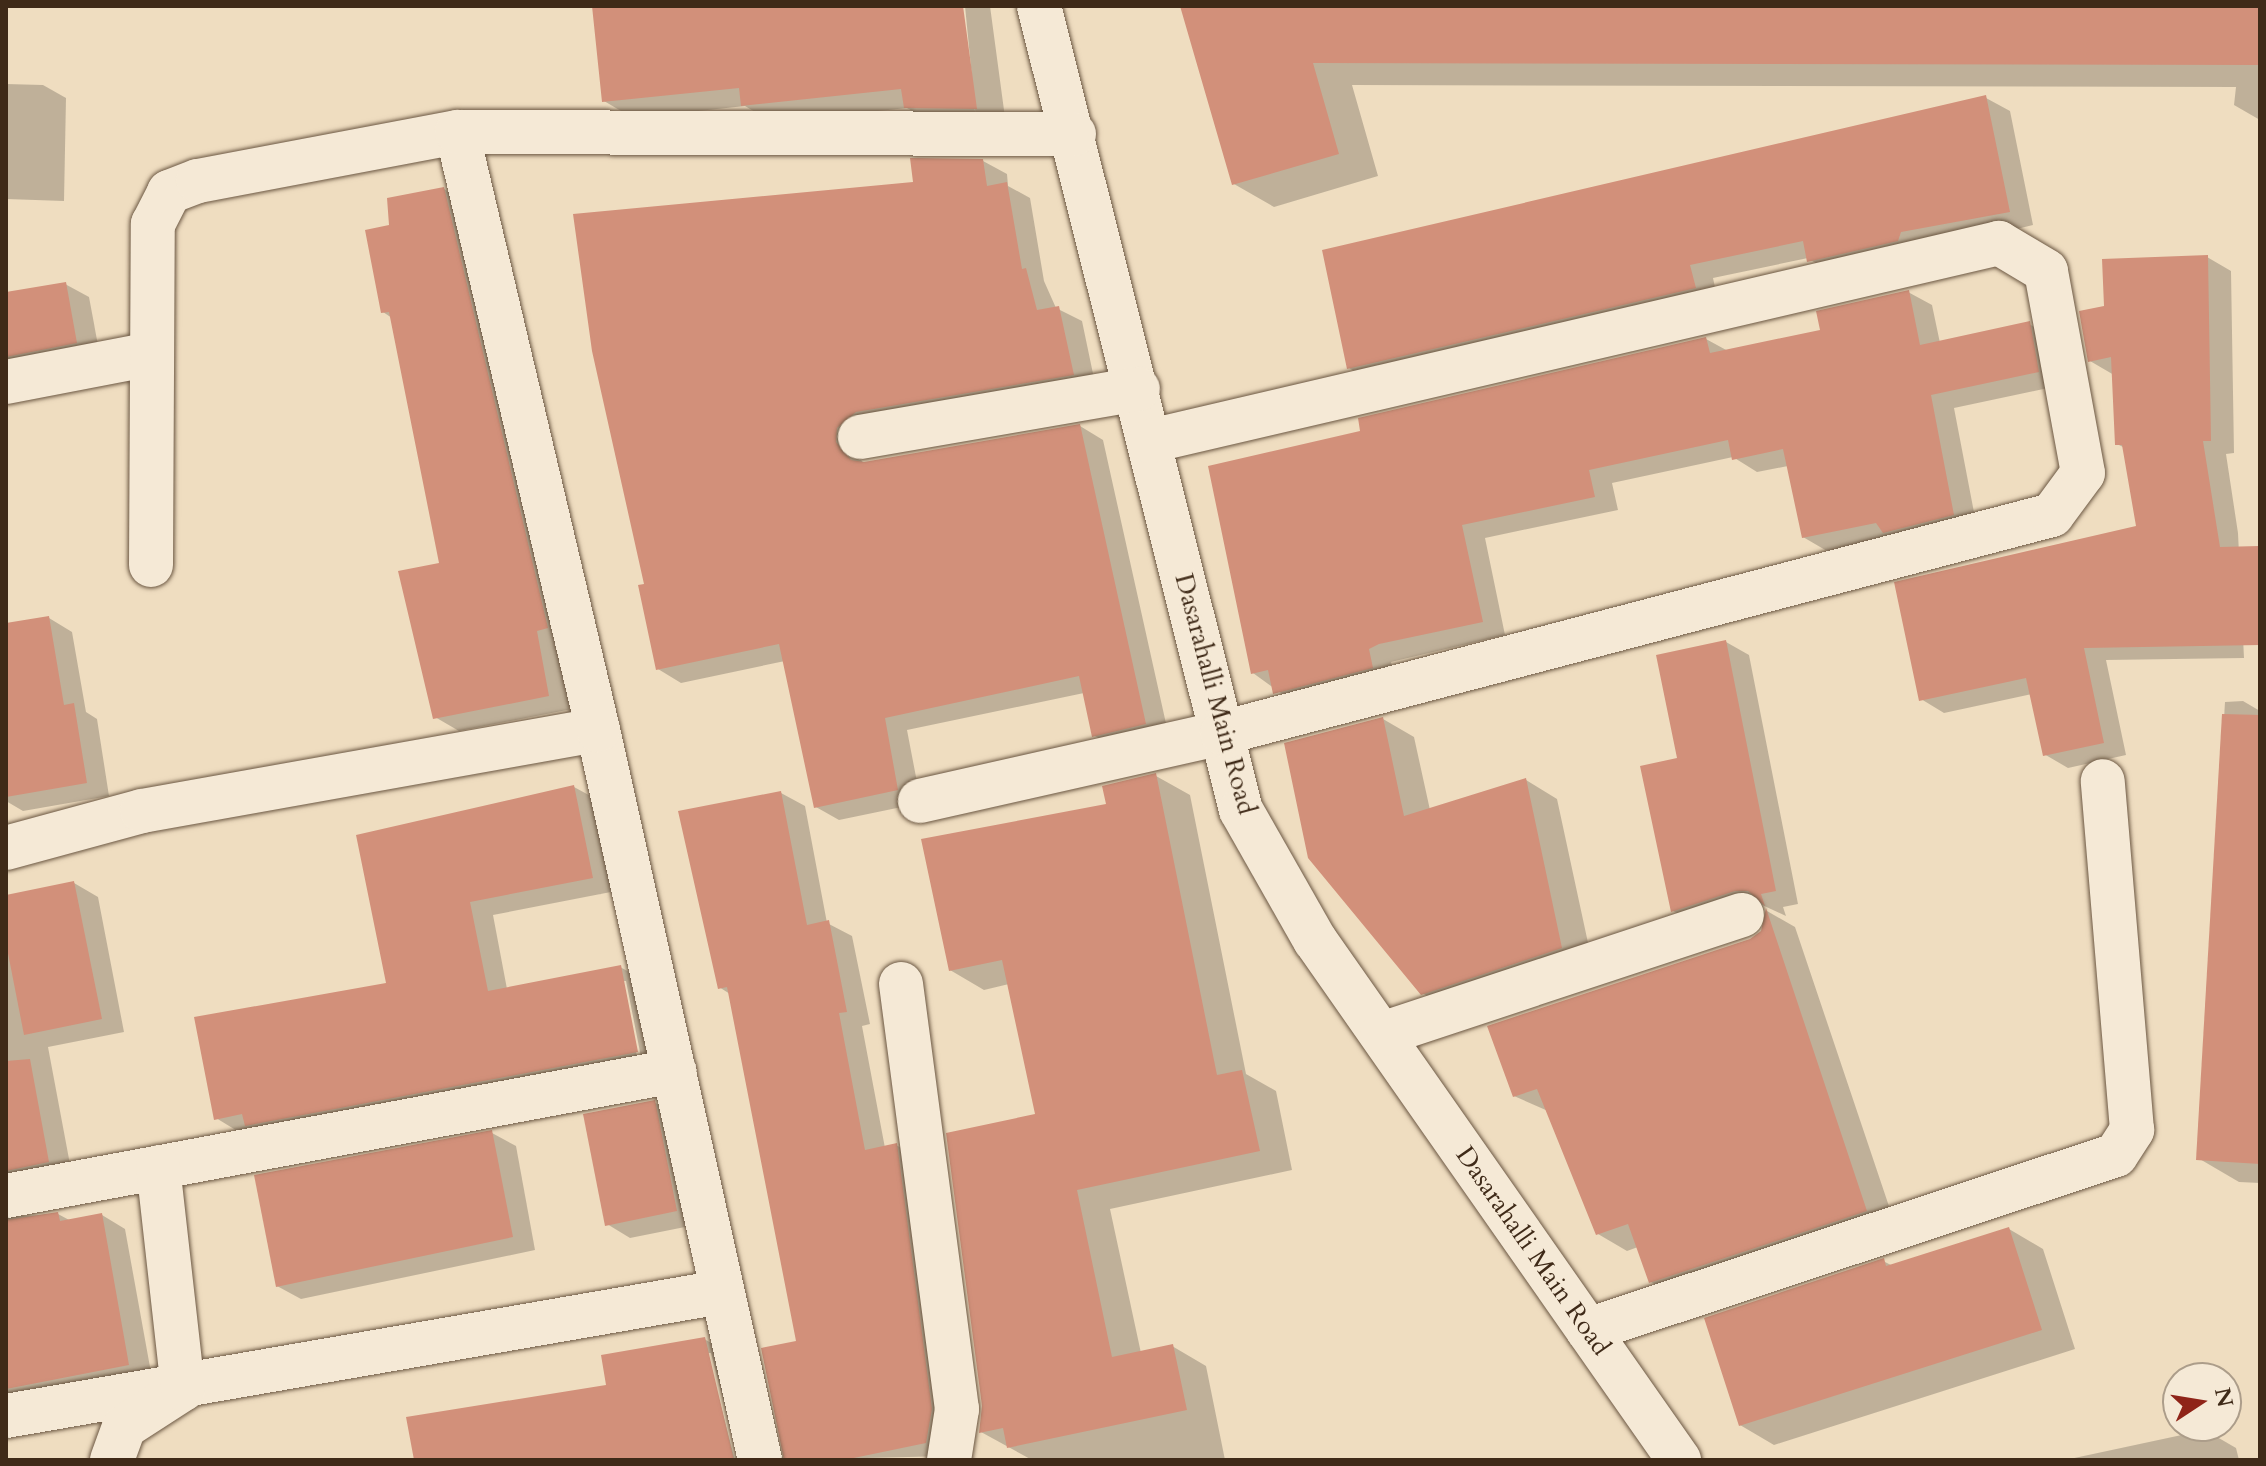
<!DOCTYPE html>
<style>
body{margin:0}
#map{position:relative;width:2266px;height:1466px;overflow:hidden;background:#efddc0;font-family:Cardo,serif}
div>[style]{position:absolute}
.shadow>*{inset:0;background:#0003}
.building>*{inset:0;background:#d2907a}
.roads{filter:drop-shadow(0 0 2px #6b5742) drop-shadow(0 0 2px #6b5742)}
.minor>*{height:44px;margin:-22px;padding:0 22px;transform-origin:22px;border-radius:22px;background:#f5e9d6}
span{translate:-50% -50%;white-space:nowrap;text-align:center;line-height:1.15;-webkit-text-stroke:6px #f5e9d6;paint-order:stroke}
.street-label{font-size:26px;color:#3f2a18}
.frame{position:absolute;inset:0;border:8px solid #3f2a18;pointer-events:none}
.north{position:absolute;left:2162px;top:1362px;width:80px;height:80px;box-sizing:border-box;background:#f5e9d6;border:2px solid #ac9d8a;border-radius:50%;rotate:78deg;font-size:22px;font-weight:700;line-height:32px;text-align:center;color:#3f2a18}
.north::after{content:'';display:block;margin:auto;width:28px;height:36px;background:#8f2418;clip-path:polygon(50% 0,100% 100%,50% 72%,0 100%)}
</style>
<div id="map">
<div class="shadow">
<i style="clip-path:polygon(594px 6px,961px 6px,976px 119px,965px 6px,990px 6px,1006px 125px,935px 124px,907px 108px,772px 122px,745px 106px,633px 118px,604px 101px)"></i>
<i style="clip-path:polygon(1182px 6px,2260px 6px,2260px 120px,2234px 105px,2236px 87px,1352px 85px,1378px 176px,1274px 207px,1234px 184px)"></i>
<i style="clip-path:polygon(6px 84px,43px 85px,66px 98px,64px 201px,6px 199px)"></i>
<i style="clip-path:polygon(1986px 98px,2010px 111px,2033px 225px,1832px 274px,1808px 258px,1713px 278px,1718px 301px,1372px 382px,1349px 368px)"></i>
<i style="clip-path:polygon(983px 161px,1007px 174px,1008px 186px,1030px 198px,1044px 281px,1056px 308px,1082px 321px,1096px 388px,859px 457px,864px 464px,1080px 426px,1103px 440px,1169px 737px,1117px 749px,1093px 735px,1084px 693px,907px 730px,921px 803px,839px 820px,816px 807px,785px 661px,681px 683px,658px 669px,646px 585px,915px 184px)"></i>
<i style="clip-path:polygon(444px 189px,468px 203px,572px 709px,459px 731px,435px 717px,442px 565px,392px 318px,383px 312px,392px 227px)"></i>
<i style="clip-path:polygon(2207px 257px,2231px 271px,2234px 453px,2226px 454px,2238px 533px,2244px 658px,2106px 660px,2126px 755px,2068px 768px,2044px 754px,2032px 694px,1944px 713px,1921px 699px,2138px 528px,2125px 448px,2117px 444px,2114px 375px,2090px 361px,2106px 307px)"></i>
<i style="clip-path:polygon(65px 284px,89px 297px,100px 356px,27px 370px,6px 357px,6px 294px)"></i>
<i style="clip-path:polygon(1908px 292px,1932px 305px,1940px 343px,2029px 324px,2053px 337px,2062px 385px,1954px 408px,1977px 528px,1827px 551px,1803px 537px,1788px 466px,1757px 472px,1733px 457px,1612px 483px,1618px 510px,1485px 538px,1505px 635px,1391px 662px,1395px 681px,1299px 706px,1253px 673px,1363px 433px,1706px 339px,1728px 351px,1822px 331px)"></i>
<i style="clip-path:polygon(49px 618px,72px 632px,86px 712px,97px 719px,109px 796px,23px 811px,6px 801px,6px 625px)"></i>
<i style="clip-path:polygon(1726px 642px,1749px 655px,1798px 904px,1783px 907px,1786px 916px,1760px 904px,1696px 924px,1673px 911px,1680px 759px)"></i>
<i style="clip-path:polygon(2243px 701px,2260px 711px,2260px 1183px,2239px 1182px,2198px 1158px,2225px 702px)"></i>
<i style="clip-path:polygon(1383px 719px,1414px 737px,1430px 810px,1526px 780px,1557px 799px,1593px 966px,1455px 1012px,1422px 993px)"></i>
<i style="clip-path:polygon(1156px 776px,1190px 795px,1246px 1074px,1276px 1091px,1292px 1170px,1110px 1209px,1141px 1353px,1172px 1346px,1206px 1366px,1225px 1460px,1032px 1460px,981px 1432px,1037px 1115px,1009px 984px,984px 990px,950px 970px,1108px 805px)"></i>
<i style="clip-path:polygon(evenodd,574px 787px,598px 800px,616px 891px,493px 915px,507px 989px,620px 967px,644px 980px,661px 1065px,239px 1132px,216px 1118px,388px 985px,574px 787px,622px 981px,626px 981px,642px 1062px,638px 1062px,622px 981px)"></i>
<i style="clip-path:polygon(781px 793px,805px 806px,827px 923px,852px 936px,870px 1024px,862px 1026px,885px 1148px,896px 1145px,920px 1159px,950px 1456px,784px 1460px,763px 1349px,799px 1342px,730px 994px,719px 987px)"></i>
<i style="clip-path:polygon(74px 883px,98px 897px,124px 1032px,48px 1047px,72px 1175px,6px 1210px,6px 897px)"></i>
<i style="clip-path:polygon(1767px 911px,1795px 927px,1896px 1227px,1680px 1299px,1651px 1282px,1638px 1247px,1627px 1251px,1598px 1234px,1548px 1111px,1514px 1096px,1763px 932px)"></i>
<i style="clip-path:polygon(654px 1102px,678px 1116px,700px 1224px,630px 1238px,607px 1224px)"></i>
<i style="clip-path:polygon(492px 1133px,516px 1146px,535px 1250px,301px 1299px,277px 1286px)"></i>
<i style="clip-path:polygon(58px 1214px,71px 1221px,102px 1215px,125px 1229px,152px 1378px,6px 1399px,6px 1217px)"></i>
<i style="clip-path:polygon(2009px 1229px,2043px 1249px,2075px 1349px,1774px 1445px,1740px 1425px,1883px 1261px,1893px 1266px)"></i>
<i style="clip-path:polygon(704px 1339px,728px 1352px,739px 1460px,711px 1353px,707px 1353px,735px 1460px,416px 1460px,608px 1387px)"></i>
<i style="clip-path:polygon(2205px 1430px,2236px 1448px,2239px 1460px,2065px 1460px)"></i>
</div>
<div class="building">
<i style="clip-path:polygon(592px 6px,963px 6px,977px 109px,904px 108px,901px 89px,741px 106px,739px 88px,602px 102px)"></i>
<i style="clip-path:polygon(1180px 6px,2260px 6px,2260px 65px,1313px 63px,1339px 154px,1232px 185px)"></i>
<i style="clip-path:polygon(1986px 95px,2010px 212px,1901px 232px,1898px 241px,1807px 262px,1803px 241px,1690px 265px,1696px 288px,1347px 369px,1322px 250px)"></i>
<i style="clip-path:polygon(910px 158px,983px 159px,987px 186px,1007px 182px,1022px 269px,1026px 268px,1037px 310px,1059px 306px,1074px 375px,856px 412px,837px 428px,836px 442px,851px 460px,864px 462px,1080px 424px,1146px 724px,1092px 737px,1079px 676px,885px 718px,898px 790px,814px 808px,779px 644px,656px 670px,638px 585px,644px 584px,592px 351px,573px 214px,913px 182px)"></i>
<i style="clip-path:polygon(444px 187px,548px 628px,537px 631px,549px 696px,433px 719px,398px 571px,439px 563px,389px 312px,381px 313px,365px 230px,389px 225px,387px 198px)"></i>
<i style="clip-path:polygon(2208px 255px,2211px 441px,2203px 441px,2220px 547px,2259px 546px,2260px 645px,2084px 648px,2104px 743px,2043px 756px,2026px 678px,1919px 701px,1894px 582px,2136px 526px,2122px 445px,2115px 445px,2111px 357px,2088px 362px,2079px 311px,2104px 306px,2102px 259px)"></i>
<i style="clip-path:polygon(66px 282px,77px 343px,6px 357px,6px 292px)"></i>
<i style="clip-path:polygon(1909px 290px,1920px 345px,2030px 321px,2039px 372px,1931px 395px,1954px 515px,1883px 533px,1876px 523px,1802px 538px,1783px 449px,1732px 460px,1728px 440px,1589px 470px,1595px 497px,1462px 525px,1483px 622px,1379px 644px,1369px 649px,1373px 668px,1273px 694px,1268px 670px,1251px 674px,1208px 466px,1360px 431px,1358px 418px,1706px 337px,1710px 353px,1820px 330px,1816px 311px)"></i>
<i style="clip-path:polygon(49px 616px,64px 705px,74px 703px,87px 783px,6px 797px,6px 623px)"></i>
<i style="clip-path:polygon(1726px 640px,1776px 891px,1761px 894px,1765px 906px,1748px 891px,1735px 891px,1671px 912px,1640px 766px,1677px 758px,1656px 655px)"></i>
<i style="clip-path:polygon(2222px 714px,2260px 715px,2260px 1164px,2196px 1160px)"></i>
<i style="clip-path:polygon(1383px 717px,1404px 816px,1526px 778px,1562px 948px,1421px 995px,1308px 858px,1284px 743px)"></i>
<i style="clip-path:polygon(1156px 773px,1217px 1075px,1242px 1070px,1260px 1151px,1077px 1190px,1112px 1357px,1173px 1344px,1187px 1410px,1007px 1448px,1003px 1428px,979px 1433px,982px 1406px,946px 1133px,1035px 1114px,1002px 960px,949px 971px,921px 839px,1106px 804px,1102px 786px)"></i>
<i style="clip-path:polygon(574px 785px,593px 878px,470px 902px,488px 991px,621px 965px,638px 1052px,245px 1126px,242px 1114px,214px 1120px,194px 1017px,386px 983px,356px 835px)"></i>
<i style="clip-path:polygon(781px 791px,807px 925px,829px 920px,847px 1012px,839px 1013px,865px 1150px,897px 1143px,932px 1409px,926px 1443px,844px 1460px,784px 1460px,761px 1348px,796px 1341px,727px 987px,718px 989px,678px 811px)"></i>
<i style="clip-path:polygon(74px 881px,102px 1019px,24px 1035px,6px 943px,6px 895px)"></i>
<i style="clip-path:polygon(1766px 908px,1867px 1211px,1649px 1283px,1628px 1224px,1596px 1235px,1537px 1089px,1513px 1097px,1487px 1026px,1750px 939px,1761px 931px)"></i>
<i style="clip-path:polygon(30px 1059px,49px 1162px,6px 1171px,6px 1061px)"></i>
<i style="clip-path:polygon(655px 1100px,677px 1211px,605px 1226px,583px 1114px)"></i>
<i style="clip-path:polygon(492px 1130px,513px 1237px,276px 1287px,254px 1175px)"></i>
<i style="clip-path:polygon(58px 1212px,60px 1221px,102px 1213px,129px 1365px,6px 1389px,6px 1220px)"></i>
<i style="clip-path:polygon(2009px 1227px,2042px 1330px,1739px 1426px,1704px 1318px,1884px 1258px,1886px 1266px)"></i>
<i style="clip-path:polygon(705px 1337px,734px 1460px,414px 1460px,406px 1417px,606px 1385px,601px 1355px)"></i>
</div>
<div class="roads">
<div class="minor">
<i style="left:1039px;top:6px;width:829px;rotate:75.9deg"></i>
<i style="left:1241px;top:810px;width:150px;rotate:60.4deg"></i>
<i style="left:1315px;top:940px;width:635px;rotate:55.01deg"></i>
<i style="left:6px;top:382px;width:148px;rotate:-10.9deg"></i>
<i style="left:860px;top:437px;width:282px;rotate:-9.8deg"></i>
<i style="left:151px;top:565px;width:341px;rotate:-89.7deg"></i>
<i style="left:153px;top:224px;width:36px;rotate:-63deg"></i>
<i style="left:169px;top:192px;width:31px;rotate:-21deg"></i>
<i style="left:198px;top:181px;width:264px;rotate:-10.7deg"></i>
<i style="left:920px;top:801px;width:310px;rotate:-12.7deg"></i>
<i style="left:1222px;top:733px;width:858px;rotate:-14.72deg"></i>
<i style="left:2052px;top:515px;width:52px;rotate:-53.6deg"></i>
<i style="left:2083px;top:473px;width:205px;rotate:-100.4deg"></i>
<i style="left:2046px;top:271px;width:55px;rotate:-149.2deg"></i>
<i style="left:1999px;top:243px;width:872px;rotate:166.87deg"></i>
<i style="left:6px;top:848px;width:141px;rotate:-15.2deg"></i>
<i style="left:142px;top:811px;width:463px;rotate:-10.1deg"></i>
<i style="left:901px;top:984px;width:429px;rotate:82.5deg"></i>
<i style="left:957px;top:1409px;width:52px;rotate:98.9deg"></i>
<i style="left:1382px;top:1034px;width:379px;rotate:-18.3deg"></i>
<i style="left:6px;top:1196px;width:680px;rotate:-10.6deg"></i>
<i style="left:1588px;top:1330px;width:556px;rotate:-18.34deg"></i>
<i style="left:2116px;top:1155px;width:30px;rotate:-57deg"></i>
<i style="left:2132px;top:1130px;width:350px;rotate:-94.8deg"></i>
<i style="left:6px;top:1416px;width:726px;rotate:-9.84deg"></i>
<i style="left:112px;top:1460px;width:35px;rotate:-70deg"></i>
<i style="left:124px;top:1427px;width:70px;rotate:-32.8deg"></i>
<i style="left:183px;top:1389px;width:223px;rotate:-96.4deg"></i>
<i style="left:760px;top:1460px;width:748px;rotate:-102.51deg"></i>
<i style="left:598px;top:730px;width:614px;rotate:-103.27deg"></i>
<i style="left:457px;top:132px;width:617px;rotate:0.19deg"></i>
</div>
</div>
<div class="street-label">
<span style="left:1215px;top:694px;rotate:75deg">Dasarahalli Main Road</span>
<span style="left:1533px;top:1251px;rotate:55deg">Dasarahalli Main Road</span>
</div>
<div class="frame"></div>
<div class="north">N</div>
</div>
